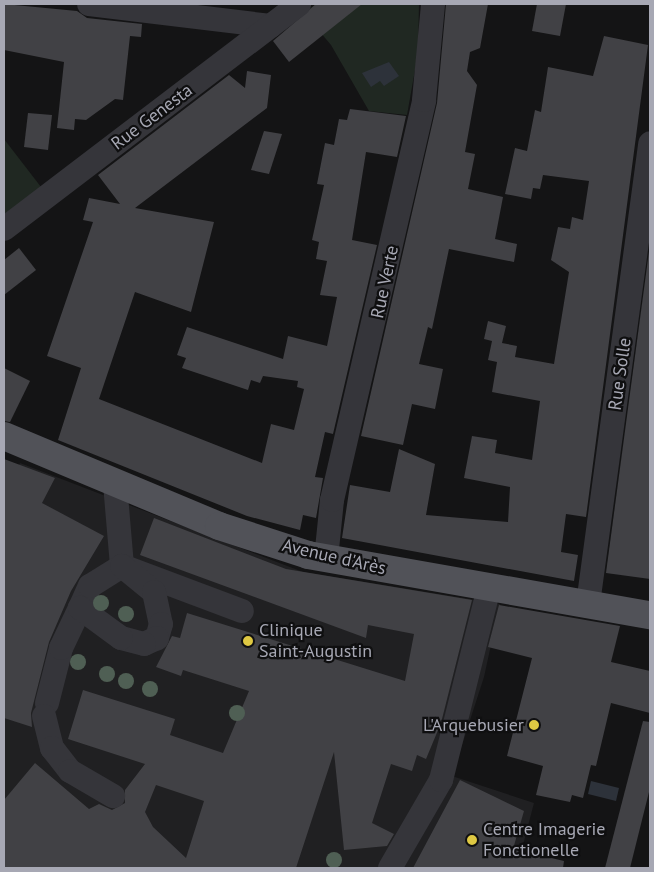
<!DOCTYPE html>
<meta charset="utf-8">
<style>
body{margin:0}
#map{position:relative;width:654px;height:872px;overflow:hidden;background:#141415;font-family:"PT Sans",sans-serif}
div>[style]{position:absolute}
.built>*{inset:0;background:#202022}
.green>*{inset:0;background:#202822}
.water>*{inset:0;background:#2d323a}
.building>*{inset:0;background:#414145}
.minor>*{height:24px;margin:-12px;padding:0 12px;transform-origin:12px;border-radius:12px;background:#35353a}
.major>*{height:28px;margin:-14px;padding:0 14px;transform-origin:14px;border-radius:14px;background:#515258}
.trees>*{width:16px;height:16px;margin:-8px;border-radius:50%;background:#4f5f54}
.dots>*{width:14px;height:14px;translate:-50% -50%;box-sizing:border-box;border:2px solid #0f0f10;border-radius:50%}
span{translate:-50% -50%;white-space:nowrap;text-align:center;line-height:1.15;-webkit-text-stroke:4.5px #0f0f10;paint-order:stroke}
.street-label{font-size:18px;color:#a7a8b4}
.poi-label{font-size:18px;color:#a7a8b4}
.left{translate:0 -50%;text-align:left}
.right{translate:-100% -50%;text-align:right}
.frame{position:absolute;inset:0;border:5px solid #a7a8b4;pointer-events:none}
</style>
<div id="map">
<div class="built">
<i style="clip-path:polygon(20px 463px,303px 572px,500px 604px,484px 677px,452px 776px,534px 803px,517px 868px,4px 868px,4px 496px)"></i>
</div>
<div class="green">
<i style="clip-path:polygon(316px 4px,419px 4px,418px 53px,407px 115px,369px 111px,331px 45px,304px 13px)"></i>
<i style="clip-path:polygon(4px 139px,41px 187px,4px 216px)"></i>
</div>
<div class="water">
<i style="clip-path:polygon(389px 62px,399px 76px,384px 86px,380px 81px,371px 87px,362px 73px)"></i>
<i style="clip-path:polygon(591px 781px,619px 788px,616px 801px,588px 794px)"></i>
</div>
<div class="building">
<i style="clip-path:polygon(4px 4px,77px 11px,87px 18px,142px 24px,141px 37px,130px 36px,123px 100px,115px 99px,86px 120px,75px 119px,74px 130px,57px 128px,64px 62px,4px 50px)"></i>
<i style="clip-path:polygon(316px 4px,362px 4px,289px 62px,273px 41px)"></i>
<i style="clip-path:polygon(446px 4px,488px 4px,480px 48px,470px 52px,467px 71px,477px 85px,465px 152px,475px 154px,468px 189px,503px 197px,495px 239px,517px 244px,514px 262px,449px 249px,432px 329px,428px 327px,419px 364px,443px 369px,435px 409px,412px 404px,403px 445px,361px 436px,437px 103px)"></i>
<i style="clip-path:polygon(537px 4px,566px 4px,560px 36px,532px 31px)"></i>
<i style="clip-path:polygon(604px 36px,648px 45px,586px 517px,566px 514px,561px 552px,578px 555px,574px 581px,342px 538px,350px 485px,390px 492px,399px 449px,435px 464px,426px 515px,508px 522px,510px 487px,464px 478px,472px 436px,497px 440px,495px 453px,532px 460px,540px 401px,492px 392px,497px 362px,488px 360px,492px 341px,484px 339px,488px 321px,506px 326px,502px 343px,517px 346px,515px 357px,554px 364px,569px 272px,551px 260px,558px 227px,570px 229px,572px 217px,583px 220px,589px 181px,543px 175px,540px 189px,533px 188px,531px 199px,505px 194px,515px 148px,527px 151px,535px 110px,541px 112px,548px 67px,593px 76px)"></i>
<i style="clip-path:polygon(247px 71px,271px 75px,267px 108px,135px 208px,214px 222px,191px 312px,135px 292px,99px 399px,262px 463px,271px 424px,294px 430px,304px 389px,297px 387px,298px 381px,263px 376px,260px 383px,251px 380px,248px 390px,182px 368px,186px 358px,177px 355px,187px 327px,283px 359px,288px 336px,327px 346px,337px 297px,320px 295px,327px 261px,316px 259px,319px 242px,312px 240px,324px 185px,317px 184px,325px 143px,334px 145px,339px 119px,347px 120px,350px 109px,406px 116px,397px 157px,366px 152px,352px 240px,377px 245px,333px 434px,325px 432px,315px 477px,323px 478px,316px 518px,303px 515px,300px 530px,247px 516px,58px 440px,81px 368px,47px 356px,93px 222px,83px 220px,89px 198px,120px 204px,98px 175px,229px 75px,245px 88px)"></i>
<i style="clip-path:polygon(28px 113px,52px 115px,48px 150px,24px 147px)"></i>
<i style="clip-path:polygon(264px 131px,282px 134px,269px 174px,251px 170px)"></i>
<i style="clip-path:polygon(650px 244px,650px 579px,606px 573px)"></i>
<i style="clip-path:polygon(19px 248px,36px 270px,4px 295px,4px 260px)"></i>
<i style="clip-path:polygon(4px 368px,30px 381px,10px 422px,4px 421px)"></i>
<i style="clip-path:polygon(4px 459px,55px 478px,42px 503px,104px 536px,71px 591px,49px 642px,31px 713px,32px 727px,4px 718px)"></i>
<i style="clip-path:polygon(evenodd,154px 518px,286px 569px,472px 600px,441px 723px,426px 759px,417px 755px,412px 771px,391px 764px,372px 823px,394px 834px,387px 846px,344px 850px,334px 752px,296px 868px,4px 868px,4px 800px,35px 763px,89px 809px,99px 804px,112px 810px,125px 803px,125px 790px,145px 764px,68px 739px,83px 690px,175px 719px,170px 735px,223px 753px,249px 691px,183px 670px,181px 676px,156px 667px,172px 636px,180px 638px,187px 613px,405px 681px,414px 634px,368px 625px,366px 638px,140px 555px,154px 518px,156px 785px,204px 801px,186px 858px,153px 827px,145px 812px,156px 785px)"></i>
<i style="clip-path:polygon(499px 605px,620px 626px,611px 662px,650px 671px,650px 713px,611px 703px,596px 766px,591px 765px,583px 798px,572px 795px,570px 802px,536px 795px,543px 766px,507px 756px,532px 658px,488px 647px)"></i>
<i style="clip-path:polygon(643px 721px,650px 722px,650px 788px,630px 868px,605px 868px)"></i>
<i style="clip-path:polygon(460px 780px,524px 811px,513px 849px,564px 861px,563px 868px,413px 868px)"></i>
</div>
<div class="minor">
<i style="left:89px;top:4px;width:183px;rotate:6.9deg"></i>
<i style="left:4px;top:229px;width:371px;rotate:-37.3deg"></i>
<i style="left:115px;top:484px;width:82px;rotate:85.1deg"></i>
<i style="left:122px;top:566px;width:128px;rotate:20.6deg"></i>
<i style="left:326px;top:559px;width:59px;rotate:-84.2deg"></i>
<i style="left:332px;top:500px;width:410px;rotate:-77deg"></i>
<i style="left:424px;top:100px;width:96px;rotate:-84.6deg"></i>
<i style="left:588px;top:604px;width:465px;rotate:-82.3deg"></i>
<i style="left:47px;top:703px;width:57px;rotate:-75.7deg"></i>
<i style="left:61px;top:648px;width:44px;rotate:-64.6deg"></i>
<i style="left:80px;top:608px;width:24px;rotate:-66deg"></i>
<i style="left:90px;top:586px;width:38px;rotate:-32deg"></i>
<i style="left:122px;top:566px;width:41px;rotate:39.1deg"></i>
<i style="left:154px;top:592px;width:33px;rotate:78deg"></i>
<i style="left:161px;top:624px;width:15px;rotate:106deg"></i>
<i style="left:157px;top:638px;width:14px;rotate:155deg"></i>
<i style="left:144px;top:644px;width:24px;rotate:-165deg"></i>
<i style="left:121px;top:638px;width:51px;rotate:-143.8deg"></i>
<i style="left:44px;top:716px;width:33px;rotate:76deg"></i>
<i style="left:52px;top:748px;width:29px;rotate:52deg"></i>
<i style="left:70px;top:771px;width:50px;rotate:30.2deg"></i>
<i style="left:390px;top:868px;width:102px;rotate:-59.9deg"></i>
<i style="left:441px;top:780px;width:199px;rotate:-76deg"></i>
</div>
<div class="major">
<i style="left:4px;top:436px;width:233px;rotate:22.7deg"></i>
<i style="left:219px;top:526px;width:94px;rotate:18deg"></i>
<i style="left:308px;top:555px;width:347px;rotate:10deg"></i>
</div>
<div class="trees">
<i style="left:101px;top:603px"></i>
<i style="left:126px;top:614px"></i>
<i style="left:78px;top:662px"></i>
<i style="left:107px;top:674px"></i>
<i style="left:126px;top:681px"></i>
<i style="left:150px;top:689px"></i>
<i style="left:237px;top:713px"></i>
<i style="left:334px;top:860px"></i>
</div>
<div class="dots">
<i style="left:248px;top:641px;background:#dec843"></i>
<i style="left:534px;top:725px;background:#dec843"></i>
<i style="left:472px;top:840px;background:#dec843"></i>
</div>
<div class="street-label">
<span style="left:152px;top:117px;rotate:-37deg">Rue Genesta</span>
<span style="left:385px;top:282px;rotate:-78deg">Rue Verte</span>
<span style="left:620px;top:374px;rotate:-82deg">Rue Solle</span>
<span style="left:334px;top:557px;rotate:13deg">Avenue d'Arès</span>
</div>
<div class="poi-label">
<span class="left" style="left:259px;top:641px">Clinique<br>Saint-Augustin</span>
<span class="right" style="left:524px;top:725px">L'Arquebusier</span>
<span class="left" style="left:483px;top:840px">Centre Imagerie<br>Fonctionelle</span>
</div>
<div class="frame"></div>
</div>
